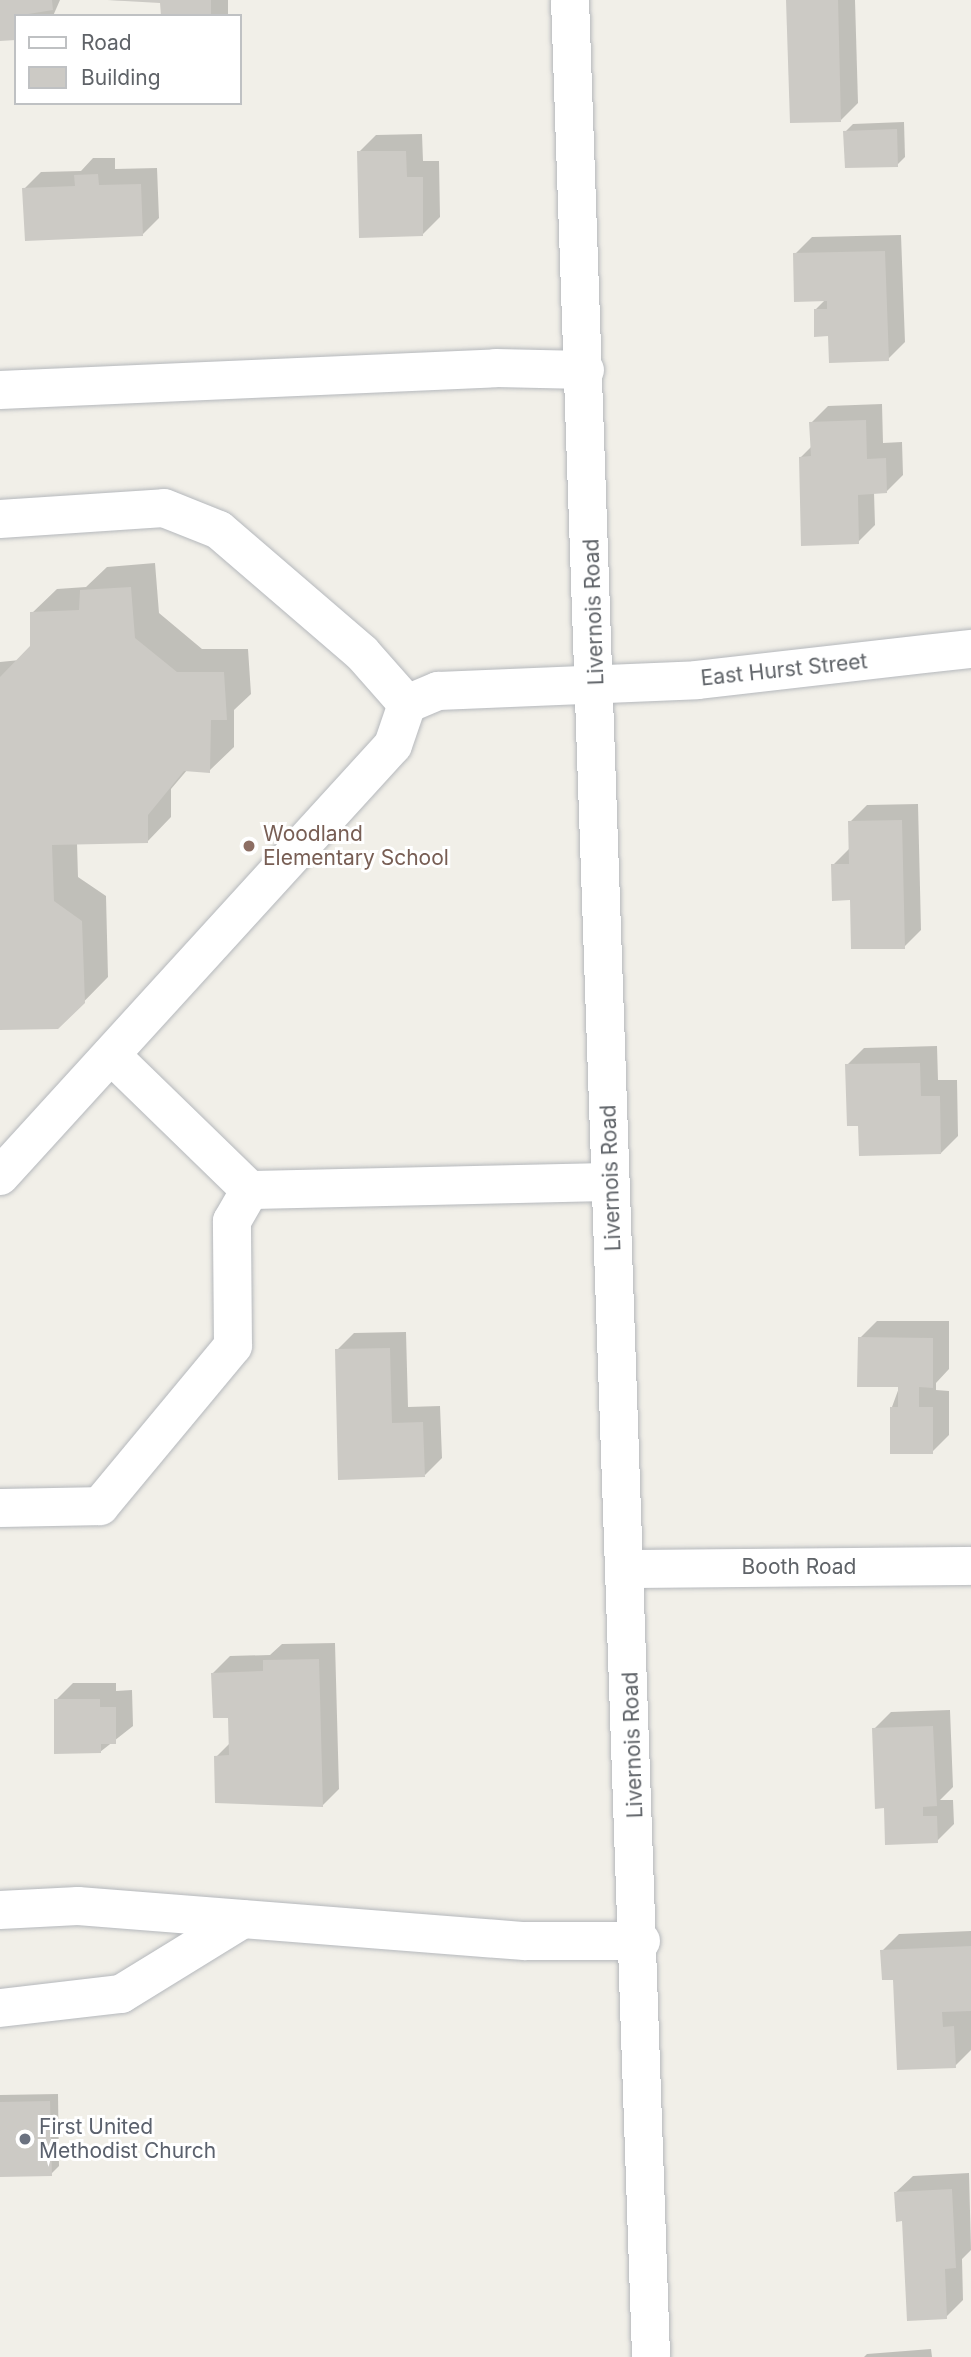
<!DOCTYPE html>
<style>
body{margin:0}
#map{position:relative;width:971px;height:2357px;overflow:hidden;background:#f1efe8;font-family:Inter,sans-serif}
div>[style]{position:absolute}
.shadow>*{inset:0;background:#0003}
.building>*{inset:0;background:#cccac5}
.roads{filter:drop-shadow(0 0 2px #b5b8bc) drop-shadow(0 0 2px #b5b8bc)}
.minor>*{height:38px;margin:-19px;padding:0 19px;transform-origin:19px;border-radius:19px;background:#fff}
.dots>*{width:19px;height:19px;translate:-50% -50%;box-sizing:border-box;border:4px solid #fff;border-radius:50%}
span{translate:-50% -50%;white-space:nowrap;text-align:center;line-height:1.15;-webkit-text-stroke:6px #fff;paint-order:stroke}
.street-label{font-size:21px;color:#5f6368}
.education-label{font-size:21px;color:#785e54}
.left{translate:0 -50%;text-align:left}
.worship-label{font-size:21px;color:#5b616d}
.legend{position:absolute;left:14px;top:14px;width:228px;height:91px;box-sizing:border-box;background:#fff;border:2px solid #bfc1c3;margin:0;padding:9px 12px;list-style:none;font-size:21px;color:#5f6368}
.legend li{display:flex;align-items:center;gap:14px;height:35px}
.legend b{width:35px;border:2px solid #bfc1c3}
</style>
<div id="map">
<div class="shadow">
<i style="clip-path:polygon(0 0,60px 0,53px 16px,16px 16px,0 39px)"></i>
<i style="clip-path:polygon(109px 0,228px 0,228px 14px,162px 16px,162px 1px)"></i>
<i style="clip-path:polygon(788px 0,855px 0,858px 103px,841px 120px)"></i>
<i style="clip-path:polygon(904px 122px,905px 157px,897px 165px,845px 132px,853px 124px)"></i>
<i style="clip-path:polygon(422px 134px,423px 161px,439px 161px,440px 217px,423px 234px,359px 152px,376px 135px)"></i>
<i style="clip-path:polygon(93px 158px,115px 158px,115px 169px,157px 168px,159px 218px,142px 235px,24px 189px,41px 172px,81px 171px)"></i>
<i style="clip-path:polygon(901px 235px,905px 342px,888px 359px,830px 334px,815px 310px,826px 299px,795px 254px,812px 237px)"></i>
<i style="clip-path:polygon(882px 404px,883px 443px,902px 442px,903px 475px,886px 492px,874px 492px,875px 525px,858px 542px,800px 458px,812px 446px,811px 423px,828px 406px)"></i>
<i style="clip-path:polygon(155px 563px,159px 613px,202px 649px,248px 649px,251px 694px,234px 710px,234px 747px,209px 771px,188px 769px,171px 789px,171px 817px,147px 842px,77px 843px,78px 877px,106px 896px,108px 977px,58px 1028px,0 1029px,0 662px,20px 660px,32px 647px,32px 613px,57px 589px,86px 587px,107px 567px)"></i>
<i style="clip-path:polygon(918px 804px,921px 930px,904px 947px,852px 898px,833px 865px,851px 847px,850px 822px,867px 805px)"></i>
<i style="clip-path:polygon(937px 1046px,938px 1080px,957px 1080px,958px 1136px,941px 1153px,860px 1125px,847px 1065px,864px 1048px)"></i>
<i style="clip-path:polygon(877px 1321px,949px 1321px,949px 1369px,936px 1383px,936px 1390px,949px 1391px,949px 1435px,932px 1452px,892px 1407px,900px 1385px,860px 1338px)"></i>
<i style="clip-path:polygon(406px 1332px,408px 1407px,440px 1406px,442px 1458px,425px 1475px,337px 1350px,354px 1333px)"></i>
<i style="clip-path:polygon(335px 1643px,339px 1789px,322px 1806px,216px 1757px,230px 1743px,230px 1717px,213px 1673px,230px 1656px,270px 1655px,282px 1644px)"></i>
<i style="clip-path:polygon(73px 1683px,116px 1683px,116px 1691px,132px 1690px,133px 1726px,100px 1752px,56px 1700px)"></i>
<i style="clip-path:polygon(950px 1710px,953px 1787px,940px 1800px,953px 1800px,954px 1824px,937px 1841px,874px 1729px,891px 1712px)"></i>
<i style="clip-path:polygon(971px 1931px,971px 2050px,955px 2066px,882px 1951px,899px 1934px)"></i>
<i style="clip-path:polygon(58px 2094px,59px 2166px,51px 2174px,0 2175px,0 2095px)"></i>
<i style="clip-path:polygon(969px 2173px,971px 2250px,962px 2259px,963px 2300px,946px 2317px,896px 2192px,913px 2176px)"></i>
<i style="clip-path:polygon(931px 2349px,932px 2357px,864px 2357px,867px 2354px)"></i>
</div>
<div class="building">
<i style="clip-path:polygon(0 0,52px 0,53px 10px,16px 16px,16px 40px,0 41px)"></i>
<i style="clip-path:polygon(107px 0,211px 0,211px 16px,161px 16px,160px 3px)"></i>
<i style="clip-path:polygon(786px 0,838px 0,841px 122px,790px 123px)"></i>
<i style="clip-path:polygon(897px 129px,898px 167px,845px 168px,843px 131px)"></i>
<i style="clip-path:polygon(357px 151px,406px 151px,407px 177px,423px 177px,423px 236px,359px 238px)"></i>
<i style="clip-path:polygon(98px 174px,99px 185px,141px 184px,143px 236px,25px 241px,22px 188px,75px 186px,74px 175px)"></i>
<i style="clip-path:polygon(885px 251px,889px 361px,829px 363px,828px 336px,814px 337px,814px 309px,827px 309px,827px 301px,794px 302px,793px 253px)"></i>
<i style="clip-path:polygon(866px 420px,867px 459px,886px 458px,887px 493px,858px 495px,859px 544px,801px 546px,799px 457px,811px 456px,809px 422px)"></i>
<i style="clip-path:polygon(131px 587px,135px 638px,177px 672px,224px 672px,227px 720px,211px 720px,210px 773px,184px 771px,148px 815px,148px 843px,52px 845px,54px 901px,82px 921px,85px 1003px,58px 1029px,0 1030px,0 677px,30px 646px,30px 612px,79px 610px,80px 590px)"></i>
<i style="clip-path:polygon(902px 820px,905px 949px,851px 949px,850px 900px,832px 901px,831px 864px,849px 864px,848px 821px)"></i>
<i style="clip-path:polygon(920px 1063px,921px 1096px,940px 1096px,941px 1154px,859px 1156px,858px 1126px,847px 1126px,845px 1064px)"></i>
<i style="clip-path:polygon(858px 1337px,933px 1338px,933px 1388px,919px 1387px,919px 1407px,933px 1407px,933px 1454px,890px 1454px,890px 1407px,898px 1407px,898px 1387px,857px 1387px)"></i>
<i style="clip-path:polygon(390px 1348px,392px 1423px,423px 1422px,425px 1477px,338px 1480px,335px 1349px)"></i>
<i style="clip-path:polygon(319px 1659px,323px 1807px,215px 1803px,214px 1756px,229px 1755px,228px 1718px,213px 1718px,211px 1673px,263px 1671px,263px 1660px)"></i>
<i style="clip-path:polygon(54px 1699px,100px 1699px,100px 1707px,116px 1707px,116px 1744px,101px 1744px,101px 1753px,54px 1754px)"></i>
<i style="clip-path:polygon(933px 1726px,937px 1806px,923px 1807px,923px 1816px,937px 1816px,938px 1843px,885px 1845px,884px 1808px,875px 1809px,872px 1728px)"></i>
<i style="clip-path:polygon(971px 1946px,971px 2011px,942px 2012px,943px 2027px,954px 2026px,956px 2068px,897px 2070px,893px 1980px,882px 1980px,880px 1950px)"></i>
<i style="clip-path:polygon(50px 2101px,52px 2176px,0 2177px,0 2102px)"></i>
<i style="clip-path:polygon(952px 2189px,956px 2268px,945px 2269px,947px 2319px,907px 2321px,902px 2221px,896px 2222px,894px 2192px)"></i>
</div>
<div class="roads">
<div class="minor">
<i style="left:570px;top:0;width:2358px;rotate:88.03deg"></i>
<i style="left:0;top:390px;width:496px;rotate:-2.5deg"></i>
<i style="left:496px;top:368px;width:89px;rotate:1.3deg"></i>
<i style="left:0;top:519px;width:164px;rotate:-3.8deg"></i>
<i style="left:164px;top:508px;width:59px;rotate:21.8deg"></i>
<i style="left:219px;top:530px;width:189px;rotate:40.7deg"></i>
<i style="left:362px;top:653px;width:68px;rotate:48.6deg"></i>
<i style="left:407px;top:704px;width:34px;rotate:-23deg"></i>
<i style="left:438px;top:691px;width:259px;rotate:-2.4deg"></i>
<i style="left:697px;top:680px;width:276px;rotate:-6.5deg"></i>
<i style="left:111px;top:1055px;width:194px;rotate:44.2deg"></i>
<i style="left:0;top:1176px;width:583px;rotate:-47.64deg"></i>
<i style="left:393px;top:745px;width:43px;rotate:-71.1deg"></i>
<i style="left:0;top:1508px;width:100px;rotate:-1.1deg"></i>
<i style="left:100px;top:1506px;width:208px;rotate:-50.3deg"></i>
<i style="left:233px;top:1346px;width:125px;rotate:-90.5deg"></i>
<i style="left:232px;top:1221px;width:36px;rotate:-60deg"></i>
<i style="left:250px;top:1190px;width:360px;rotate:-1.3deg"></i>
<i style="left:626px;top:1569px;width:345px;rotate:-0.5deg"></i>
<i style="left:0;top:1910px;width:78px;rotate:-2.9deg"></i>
<i style="left:78px;top:1906px;width:448px;rotate:4.5deg"></i>
<i style="left:525px;top:1941px;width:116px"></i>
<i style="left:0;top:2008px;width:122px;rotate:-6.6deg"></i>
<i style="left:121px;top:1994px;width:143px;rotate:-31.6deg"></i>
</div>
</div>
<div class="dots">
<i style="left:249px;top:846px;background:#8d6e63"></i>
<i style="left:25px;top:2139px;background:#6b7280"></i>
</div>
<div class="street-label">
<span style="left:594px;top:612px;rotate:-92deg">Livernois Road</span>
<span style="left:784px;top:670px;rotate:-6deg">East Hurst Street</span>
<span style="left:611px;top:1178px;rotate:-92deg">Livernois Road</span>
<span style="left:799px;top:1567px">Booth Road</span>
<span style="left:633px;top:1745px;rotate:-92deg">Livernois Road</span>
</div>
<div class="education-label">
<span class="left" style="left:263px;top:846px">Woodland<br>Elementary School</span>
</div>
<div class="worship-label">
<span class="left" style="left:39px;top:2139px">First United<br>Methodist Church</span>
</div>
<ul class="legend">
<li><b style="height:9px;background:#fff"></b>Road</li>
<li><b style="height:19px;background:#cccac5"></b>Building</li>
</ul>
</div>
